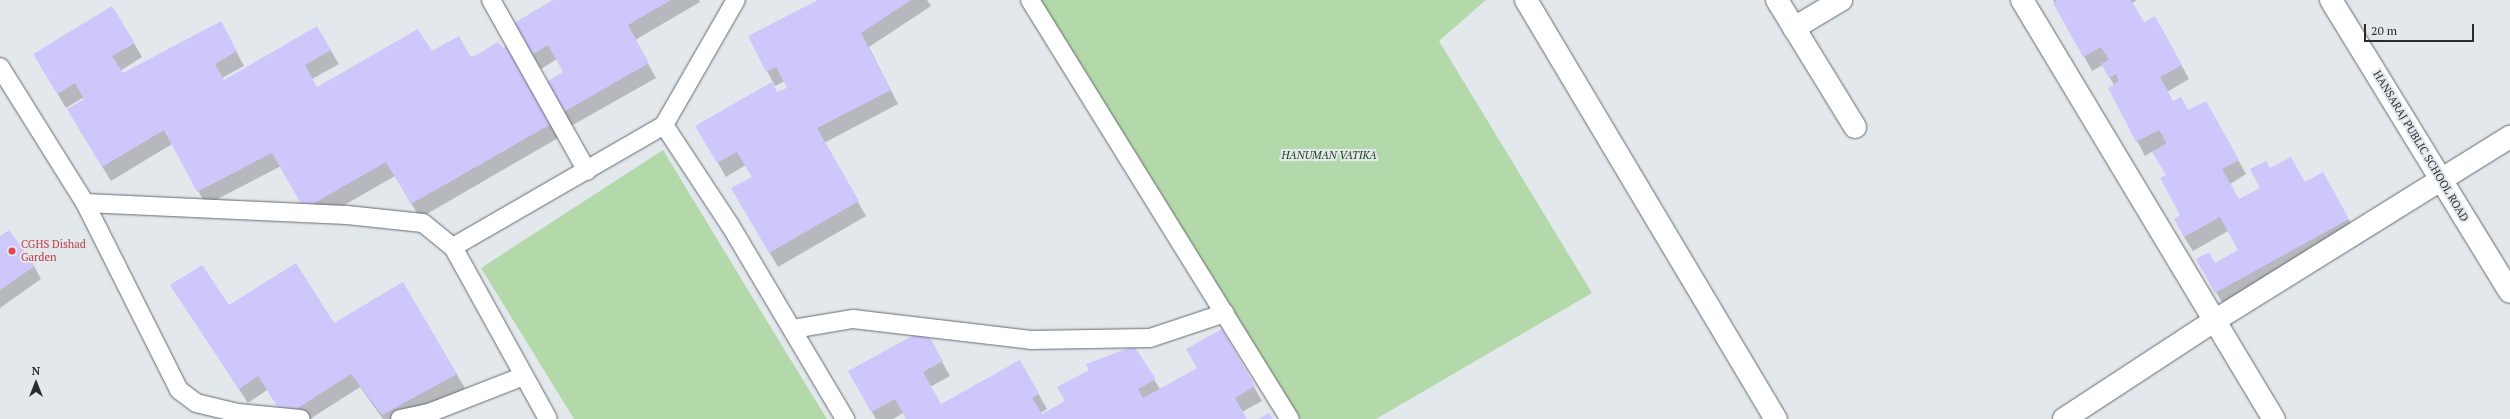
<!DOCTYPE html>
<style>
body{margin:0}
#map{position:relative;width:2510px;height:419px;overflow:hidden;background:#e3e8ed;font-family:"PT Serif",serif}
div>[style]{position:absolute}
.green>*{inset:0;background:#b3d8a9}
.shadow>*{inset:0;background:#0003}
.building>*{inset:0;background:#cec7fc}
.roads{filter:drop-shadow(0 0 1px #666a6e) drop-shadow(0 0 1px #666a6e)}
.lane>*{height:18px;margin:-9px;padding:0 9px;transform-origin:9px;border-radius:9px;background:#fff}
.street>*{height:22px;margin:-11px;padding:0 11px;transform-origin:11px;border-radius:11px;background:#fff}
.dots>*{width:11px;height:11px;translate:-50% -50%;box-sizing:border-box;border:2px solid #e3e8ed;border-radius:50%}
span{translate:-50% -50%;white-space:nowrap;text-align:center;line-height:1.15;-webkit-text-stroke:4px #e3e8ed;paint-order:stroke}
.street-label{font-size:11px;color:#292b2d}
.park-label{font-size:11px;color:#1c420e;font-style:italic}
.health-label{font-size:11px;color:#be3a42}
.left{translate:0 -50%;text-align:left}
.north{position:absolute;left:16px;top:363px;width:40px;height:40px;-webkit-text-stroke:3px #e3e8ed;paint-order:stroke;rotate:0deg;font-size:11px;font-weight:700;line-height:16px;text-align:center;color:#292b2d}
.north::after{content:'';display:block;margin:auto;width:14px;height:18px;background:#292b2d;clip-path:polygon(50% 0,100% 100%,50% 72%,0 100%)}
.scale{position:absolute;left:2364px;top:24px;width:110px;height:18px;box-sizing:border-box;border:2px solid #292b2d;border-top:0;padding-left:5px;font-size:12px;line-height:14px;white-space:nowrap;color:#292b2d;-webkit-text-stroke:3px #e3e8ed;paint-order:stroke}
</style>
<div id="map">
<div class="green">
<i style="clip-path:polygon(1032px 0,1486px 0,1439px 41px,1592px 293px,1376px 419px,1300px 419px)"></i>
<i style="clip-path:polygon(663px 150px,765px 318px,827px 419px,574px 419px,481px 268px)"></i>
</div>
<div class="shadow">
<i style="clip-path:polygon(555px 0,699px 0,700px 2px,635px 40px,656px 78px,571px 126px,547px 84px,565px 73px,557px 59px,541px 69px,516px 24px)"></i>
<i style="clip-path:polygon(820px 0,927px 0,931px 6px,869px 47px,898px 104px,824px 143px,866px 216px,778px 267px,733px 189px,753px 177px,746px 165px,726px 177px,697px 126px,788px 88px,785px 81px,775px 86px,749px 37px)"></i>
<i style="clip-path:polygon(evenodd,2053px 0,2137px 0,2132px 3px,2144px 23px,2163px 31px,2189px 79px,2167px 92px,2173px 102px,2188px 111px,2206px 102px,2246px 174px,2230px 184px,2239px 200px,2261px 188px,2270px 169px,2305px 183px,2323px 174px,2356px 233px,2224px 306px,2216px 292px,2215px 264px,2239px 250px,2228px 231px,2193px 251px,2184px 237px,2182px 215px,2167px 175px,2153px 151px,2145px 156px,2109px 88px,2114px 85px,2103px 65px,2092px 71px,2053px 0,2158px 125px,2169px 144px,2167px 144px,2158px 125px)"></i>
<i style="clip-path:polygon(317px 28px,339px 64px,312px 79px,317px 88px,431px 53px,515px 61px,558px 138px,420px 218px,395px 176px,313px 223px,281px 166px,206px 205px,172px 144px,111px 181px,76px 124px,84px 97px,66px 108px,42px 68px,134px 43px,142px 57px,120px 71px,122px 75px,228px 36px,244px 66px,222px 78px,224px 81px)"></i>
<i style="clip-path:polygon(0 237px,34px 266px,41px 279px,0 308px)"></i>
<i style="clip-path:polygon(402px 283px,465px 388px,409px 419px,383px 419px,360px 387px,310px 419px,286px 419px,267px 390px,248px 403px,171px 286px,229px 307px,333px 325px)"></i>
<i style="clip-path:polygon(924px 330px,950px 376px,930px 387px,941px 405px,1020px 361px,1047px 409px,1040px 413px,1041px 415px,1066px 401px,1134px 348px,1160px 389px,1198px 369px,1222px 331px,1262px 401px,1242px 412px,1246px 419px,907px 419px,903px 413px,893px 419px,876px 419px,849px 372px)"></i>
</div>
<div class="building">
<i style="clip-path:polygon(553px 0,671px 0,628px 25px,649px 63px,562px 113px,545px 83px,563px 72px,548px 45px,532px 55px,514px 23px)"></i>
<i style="clip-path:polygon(818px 0,911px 0,861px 33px,891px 90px,817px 128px,859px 201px,769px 253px,731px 188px,752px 177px,737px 152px,717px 163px,695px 126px,772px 82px,777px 92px,787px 88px,776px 67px,766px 72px,748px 36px)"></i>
<i style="clip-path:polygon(2057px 0,2131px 0,2144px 22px,2155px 16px,2182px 65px,2160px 77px,2173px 101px,2181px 97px,2188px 110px,2206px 101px,2239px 160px,2222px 169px,2239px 199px,2260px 188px,2250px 169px,2266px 161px,2270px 168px,2291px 157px,2305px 182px,2323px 172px,2349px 219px,2215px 293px,2196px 259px,2209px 252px,2215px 263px,2238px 250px,2220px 217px,2184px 237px,2174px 219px,2180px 215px,2160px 178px,2166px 175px,2152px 152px,2167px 143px,2159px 130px,2136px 142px,2108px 88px,2119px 81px,2116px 74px,2109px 78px,2101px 64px,2109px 60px,2101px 47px,2083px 57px,2053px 3px)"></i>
<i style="clip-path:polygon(112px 6px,135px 43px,112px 56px,123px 73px,221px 21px,237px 51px,215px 64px,224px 80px,317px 26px,331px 50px,305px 65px,317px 87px,418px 29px,432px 51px,459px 36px,471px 58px,498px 42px,503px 48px,507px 46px,551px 124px,411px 204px,386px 162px,304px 209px,272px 153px,197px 192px,164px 130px,102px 167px,67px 109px,84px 99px,75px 83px,57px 94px,33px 54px)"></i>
<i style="clip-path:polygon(9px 230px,35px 266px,0 290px,0 236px)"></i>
<i style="clip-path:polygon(296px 263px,334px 323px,403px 282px,457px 374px,382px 415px,351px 374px,284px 417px,258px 376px,239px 389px,170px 285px,202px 265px,229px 305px)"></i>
<i style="clip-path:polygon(925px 329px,943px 361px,923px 372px,941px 404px,1020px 360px,1039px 394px,1032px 398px,1042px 414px,1065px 401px,1057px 387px,1089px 370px,1086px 364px,1134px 346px,1156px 379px,1138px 389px,1143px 398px,1197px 368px,1186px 349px,1222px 329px,1255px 386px,1235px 398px,1247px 419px,906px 419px,895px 399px,871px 412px,848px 371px)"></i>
<i style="clip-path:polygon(1269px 413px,1273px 419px,1259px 419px)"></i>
</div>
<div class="roads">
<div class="lane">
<i style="left:491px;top:0;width:196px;rotate:60.7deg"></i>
<i style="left:1030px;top:0;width:493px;rotate:58.2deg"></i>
<i style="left:0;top:67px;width:160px;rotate:58deg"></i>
<i style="left:85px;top:203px;width:262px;rotate:2.6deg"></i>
<i style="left:347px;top:215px;width:76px;rotate:6deg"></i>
<i style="left:423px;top:223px;width:38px;rotate:39deg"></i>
<i style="left:453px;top:247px;width:196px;rotate:61.1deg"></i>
<i style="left:664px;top:125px;width:144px;rotate:-60.1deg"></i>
<i style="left:85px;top:203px;width:209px;rotate:63.3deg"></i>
<i style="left:179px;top:390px;width:21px;rotate:37deg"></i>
<i style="left:196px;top:403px;width:43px;rotate:13.4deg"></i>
<i style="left:238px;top:413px;width:63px;rotate:5.4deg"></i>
<i style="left:453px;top:247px;width:244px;rotate:-30deg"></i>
<i style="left:664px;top:125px;width:120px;rotate:56.6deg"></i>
<i style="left:730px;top:225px;width:226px;rotate:59.3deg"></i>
<i style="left:793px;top:329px;width:61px;rotate:-9.5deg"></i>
<i style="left:853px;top:319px;width:179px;rotate:6.7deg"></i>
<i style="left:1031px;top:340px;width:119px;rotate:-1deg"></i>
<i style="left:1150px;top:338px;width:79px;rotate:-18.4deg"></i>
<i style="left:400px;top:419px;width:30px;rotate:-12deg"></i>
<i style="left:429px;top:413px;width:102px;rotate:-21.3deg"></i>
</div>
<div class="street">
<i style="left:1526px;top:0;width:488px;rotate:59.2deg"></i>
<i style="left:1777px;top:0;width:149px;rotate:58.4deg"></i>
<i style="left:2022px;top:0;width:489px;rotate:59deg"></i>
<i style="left:2331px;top:0;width:342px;rotate:58.5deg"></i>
<i style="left:1794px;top:28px;width:55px;rotate:-30.8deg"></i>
<i style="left:2064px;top:419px;width:179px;rotate:-33.2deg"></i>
<i style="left:2214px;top:321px;width:349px;rotate:-31.9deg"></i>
</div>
</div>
<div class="dots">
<i style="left:12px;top:251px;background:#e0444e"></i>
</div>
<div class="street-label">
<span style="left:2421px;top:146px;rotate:59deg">HANSARAJ PUBLIC SCHOOL ROAD</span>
</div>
<div class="park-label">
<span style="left:1329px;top:155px">HANUMAN VATIKA</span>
</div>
<div class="health-label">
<span class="left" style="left:21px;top:251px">CGHS Dishad<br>Garden</span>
</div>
<div class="north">N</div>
<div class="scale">20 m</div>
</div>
